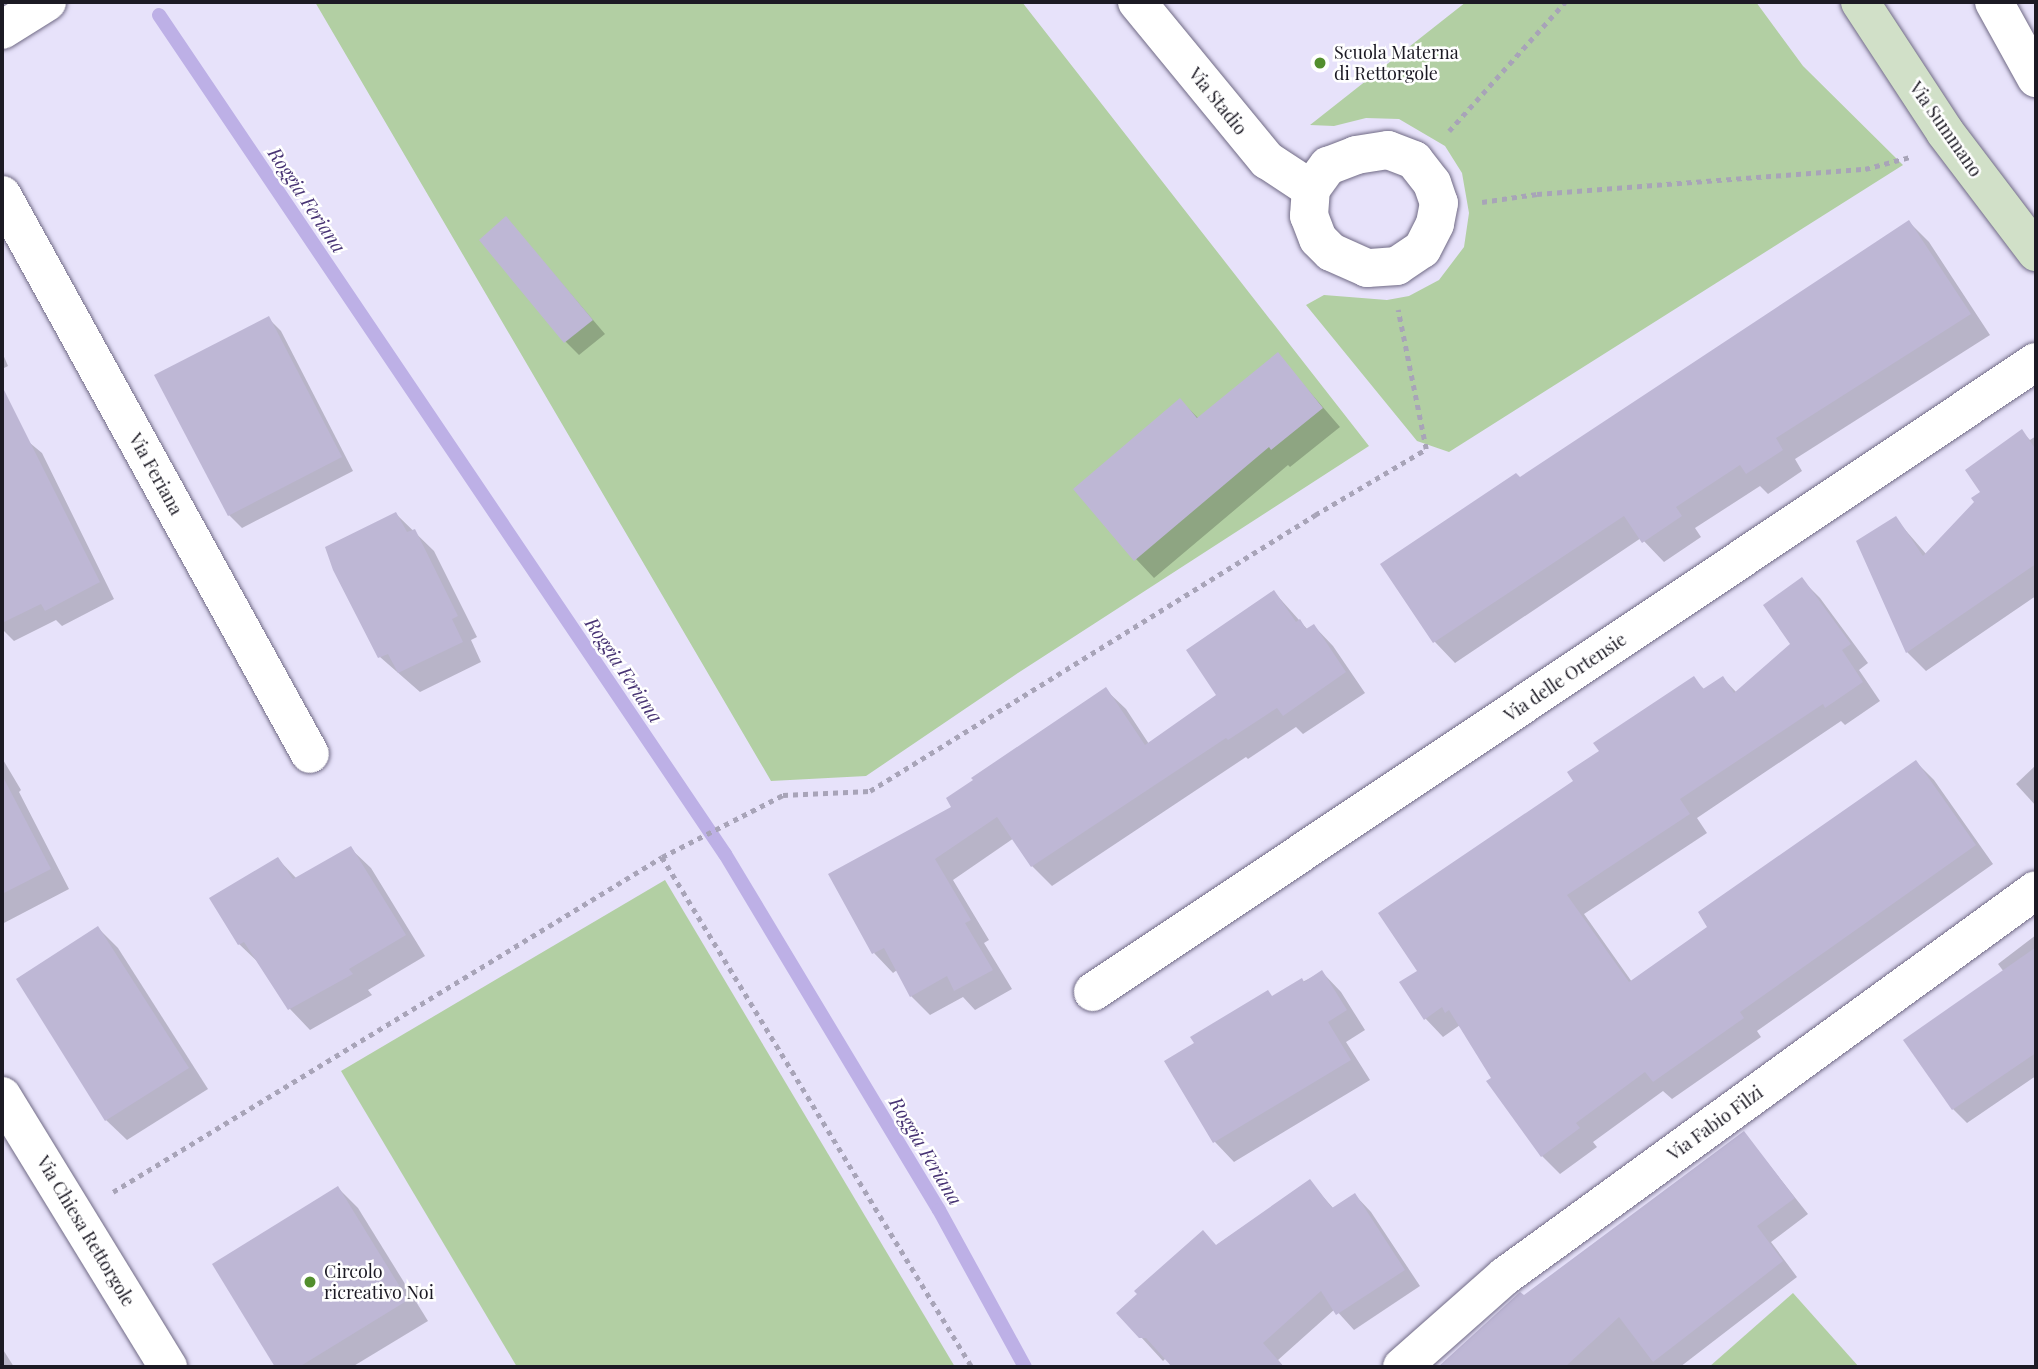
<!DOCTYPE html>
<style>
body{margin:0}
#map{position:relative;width:2038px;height:1369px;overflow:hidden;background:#e7e2fa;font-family:"Playfair Display",serif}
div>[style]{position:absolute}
.green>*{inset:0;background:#b2cfa3}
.shadow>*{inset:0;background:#0003}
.stream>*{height:14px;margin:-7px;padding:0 7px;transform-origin:7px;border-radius:7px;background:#bdb0e6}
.building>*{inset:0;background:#beb7d5}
.path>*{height:4.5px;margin-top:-2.25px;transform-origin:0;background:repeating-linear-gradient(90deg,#a8a4b8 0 5px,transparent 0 10px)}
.roads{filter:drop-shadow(0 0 2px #706a85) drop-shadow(0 0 2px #706a85)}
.minor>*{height:38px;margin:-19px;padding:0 19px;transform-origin:19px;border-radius:19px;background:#fff}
.tertiary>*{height:38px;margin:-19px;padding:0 19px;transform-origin:19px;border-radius:19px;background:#fff}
.secondary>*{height:38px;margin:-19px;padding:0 19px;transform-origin:19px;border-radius:19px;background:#d1e0c8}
.dots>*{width:19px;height:19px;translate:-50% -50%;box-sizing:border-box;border:4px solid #fff;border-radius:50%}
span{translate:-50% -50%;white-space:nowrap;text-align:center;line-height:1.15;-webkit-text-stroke:5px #fff;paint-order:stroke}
.poi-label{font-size:18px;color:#1c1a24}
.left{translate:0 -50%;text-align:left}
.street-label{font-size:18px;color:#1c1a24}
.water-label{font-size:19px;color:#483474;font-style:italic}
.frame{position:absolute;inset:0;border:4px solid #1c1a24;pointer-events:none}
</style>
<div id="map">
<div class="green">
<i style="clip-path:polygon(315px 2px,1022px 2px,1369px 446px,1015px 675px,866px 776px,771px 781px)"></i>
<i style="clip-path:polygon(1466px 2px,1756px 2px,1803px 66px,1903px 165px,1449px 452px,1417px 441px,1306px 305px,1324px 295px,1387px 300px,1409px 296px,1439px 280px,1464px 247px,1469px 213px,1462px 173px,1445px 146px,1399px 119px,1366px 118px,1334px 126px,1310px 125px)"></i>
<i style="clip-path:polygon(665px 880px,955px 1367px,517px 1367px,341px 1071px)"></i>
<i style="clip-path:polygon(1793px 1293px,1859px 1367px,1709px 1367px)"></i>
</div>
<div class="shadow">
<i style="clip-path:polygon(506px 218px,605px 334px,579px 355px,565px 341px)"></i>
<i style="clip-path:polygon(1909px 222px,1929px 242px,1990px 335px,1795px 459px,1802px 471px,1768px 494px,1760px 486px,1695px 528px,1701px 537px,1664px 562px,1641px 538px,1455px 663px,1435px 642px,1383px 564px,1520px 479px)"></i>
<i style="clip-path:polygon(268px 318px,281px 331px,353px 471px,242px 528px,229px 515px)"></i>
<i style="clip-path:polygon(2px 352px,8px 366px,2px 369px)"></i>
<i style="clip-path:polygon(1278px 355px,1340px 427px,1290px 467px,1288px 465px,1154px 578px,1136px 559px,1180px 400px,1199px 419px)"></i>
<i style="clip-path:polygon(2px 387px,24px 438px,42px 453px,114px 599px,62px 626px,56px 620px,14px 641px,2px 629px)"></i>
<i style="clip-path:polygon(2022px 432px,2030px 440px,2036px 436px,2036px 596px,1926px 671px,1907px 652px,1895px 518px,1927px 555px,1977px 503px)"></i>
<i style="clip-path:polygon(396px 514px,434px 551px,477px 637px,471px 640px,481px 662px,420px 692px,380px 657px)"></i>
<i style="clip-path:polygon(1802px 580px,1820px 598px,1868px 663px,1859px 670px,1880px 701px,1845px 725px,1841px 721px,1697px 818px,1707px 833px,1584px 914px,1632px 982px,1710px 928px,1916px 762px,1934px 780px,1993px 864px,1757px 1031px,1761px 1037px,1672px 1099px,1663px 1091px,1593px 1142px,1597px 1147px,1560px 1174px,1542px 1156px,1460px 1025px,1443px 1037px,1425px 1018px,1419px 971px,1601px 751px,1694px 679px,1705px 690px,1723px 678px,1737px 693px,1792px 645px)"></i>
<i style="clip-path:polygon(1274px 592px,1308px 630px,1314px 626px,1333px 646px,1365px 693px,1303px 734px,1296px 727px,1248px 759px,1246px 757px,1052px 886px,1032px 866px,1014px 838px,953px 880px,989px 940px,984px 943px,1012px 989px,975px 1010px,963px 997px,930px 1015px,911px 996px,897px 970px,893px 973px,874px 953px,954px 807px,1106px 690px,1126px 709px,1149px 744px,1219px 695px)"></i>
<i style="clip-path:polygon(2px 758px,21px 790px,19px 792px,69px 889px,2px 924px)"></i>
<i style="clip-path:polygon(2036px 765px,2036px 806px,2016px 784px)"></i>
<i style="clip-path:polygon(350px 848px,371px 868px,425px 956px,368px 990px,372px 995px,310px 1030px,290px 1009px,261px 965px,239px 944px,278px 859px,297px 879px)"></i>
<i style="clip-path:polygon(98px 928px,118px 948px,208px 1089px,127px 1140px,106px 1120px)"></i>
<i style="clip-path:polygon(2036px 935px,2036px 1076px,1967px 1123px,1953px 1109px,2004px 972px,1998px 964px)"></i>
<i style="clip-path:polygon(1322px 972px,1341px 992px,1365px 1030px,1346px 1042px,1370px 1080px,1234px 1162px,1215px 1142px,1166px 1062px,1273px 997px)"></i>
<i style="clip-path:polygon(1744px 1133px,1808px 1214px,1771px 1242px,1797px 1277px,1680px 1367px,1464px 1367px,1453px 1355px,1524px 1297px)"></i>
<i style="clip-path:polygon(1309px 1181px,1334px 1209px,1355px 1195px,1371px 1212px,1420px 1286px,1354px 1330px,1335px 1309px,1278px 1360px,1284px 1367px,1175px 1367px,1166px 1358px,1163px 1361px,1119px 1313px)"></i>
<i style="clip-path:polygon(338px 1188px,358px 1208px,428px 1321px,352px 1367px,277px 1367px,214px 1264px)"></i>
<i style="clip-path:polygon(2px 1348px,14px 1367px,2px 1367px)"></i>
</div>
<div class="stream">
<i style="left:159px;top:15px;width:1012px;rotate:56deg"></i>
<i style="left:725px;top:854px;width:415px;rotate:59deg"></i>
<i style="left:939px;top:1210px;width:179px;rotate:61.3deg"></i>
</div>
<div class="building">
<i style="clip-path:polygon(506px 216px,593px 320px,564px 343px,479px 240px)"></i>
<i style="clip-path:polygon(1909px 220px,1971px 314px,1776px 438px,1783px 450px,1746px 474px,1740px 465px,1676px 507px,1682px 516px,1642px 543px,1624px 516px,1433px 643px,1380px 564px,1516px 473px,1520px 477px)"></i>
<i style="clip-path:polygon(269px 316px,342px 457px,228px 516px,154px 375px)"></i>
<i style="clip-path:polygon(1278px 352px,1323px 408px,1271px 450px,1269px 447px,1134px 561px,1073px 489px,1180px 398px,1197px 418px)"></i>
<i style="clip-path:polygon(2px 386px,100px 582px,45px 611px,41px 604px,2px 623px)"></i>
<i style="clip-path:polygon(2022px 429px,2036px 450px,2036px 564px,1906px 653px,1856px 541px,1896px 516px,1923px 556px,1974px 502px,1971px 498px,1980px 492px,1965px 470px)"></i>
<i style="clip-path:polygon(396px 512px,407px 532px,415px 529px,458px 616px,452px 619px,463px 642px,398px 673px,388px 654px,378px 658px,333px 570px,325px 547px)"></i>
<i style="clip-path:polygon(1802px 577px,1851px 644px,1842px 650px,1863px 682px,1825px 708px,1823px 704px,1680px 799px,1690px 814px,1567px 895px,1629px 982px,1707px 927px,1698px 912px,1916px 760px,1976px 845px,1740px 1012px,1744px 1018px,1653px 1082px,1645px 1072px,1576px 1123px,1580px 1128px,1541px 1157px,1486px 1081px,1491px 1078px,1449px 1010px,1445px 1013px,1442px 1007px,1424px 1020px,1399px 982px,1417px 971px,1378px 913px,1573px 781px,1567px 772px,1599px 751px,1593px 743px,1694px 676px,1703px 689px,1723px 676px,1734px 693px,1790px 644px,1763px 605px)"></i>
<i style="clip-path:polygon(1274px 590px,1296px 622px,1300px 619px,1306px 629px,1314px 624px,1346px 672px,1283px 716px,1277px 708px,1228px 740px,1226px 738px,1031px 867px,997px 817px,935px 859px,971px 920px,965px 923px,993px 970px,954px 991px,947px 976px,910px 997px,884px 948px,872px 954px,828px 874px,951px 807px,946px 798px,973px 780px,971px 778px,1106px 687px,1145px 745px,1216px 695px,1186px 650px)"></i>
<i style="clip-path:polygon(2px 775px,51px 869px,2px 894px)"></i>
<i style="clip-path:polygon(351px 846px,406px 935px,349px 969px,353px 974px,288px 1010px,244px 942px,238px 945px,209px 898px,278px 857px,293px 879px)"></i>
<i style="clip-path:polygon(98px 926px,189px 1068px,105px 1121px,16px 979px)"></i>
<i style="clip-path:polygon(2036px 947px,2036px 1053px,1952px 1110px,1903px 1040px)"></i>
<i style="clip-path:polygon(1322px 970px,1347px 1010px,1328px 1022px,1351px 1060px,1213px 1143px,1164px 1061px,1194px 1043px,1190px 1037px,1268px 990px,1272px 996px,1302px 978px,1304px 982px)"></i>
<i style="clip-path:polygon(1744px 1131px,1795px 1198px,1757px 1226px,1783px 1261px,1688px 1335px,1653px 1362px,1619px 1317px,1565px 1367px,1438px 1367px,1520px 1292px,1524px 1295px)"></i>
<i style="clip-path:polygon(1310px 1179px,1332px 1208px,1355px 1193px,1405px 1270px,1336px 1315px,1321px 1291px,1263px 1343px,1284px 1367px,1172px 1367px,1146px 1338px,1139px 1338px,1116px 1313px,1137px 1294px,1134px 1291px,1203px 1230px,1216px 1245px)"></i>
<i style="clip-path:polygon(338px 1186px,408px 1300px,299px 1367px,275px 1367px,212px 1264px)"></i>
</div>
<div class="path">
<i style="left:1449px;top:131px;width:173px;rotate:-48deg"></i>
<i style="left:1482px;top:202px;width:56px;rotate:-8.3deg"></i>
<i style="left:1537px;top:194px;width:329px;rotate:-4.4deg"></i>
<i style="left:1865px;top:169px;width:47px;rotate:-14.9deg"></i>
<i style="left:662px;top:857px;width:597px;rotate:58.71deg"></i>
<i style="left:113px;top:1192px;width:643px;rotate:-31.39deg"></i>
<i style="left:662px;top:857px;width:136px;rotate:-27.1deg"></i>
<i style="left:783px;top:795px;width:87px;rotate:-2.6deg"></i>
<i style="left:870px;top:791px;width:524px;rotate:-31.81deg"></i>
<i style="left:1315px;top:515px;width:129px;rotate:-30.7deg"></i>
<i style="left:1426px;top:449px;width:142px;rotate:-101.4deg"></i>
</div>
<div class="roads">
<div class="minor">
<i style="left:1137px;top:2px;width:205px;rotate:50.6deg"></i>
<i style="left:1267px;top:160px;width:53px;rotate:33.4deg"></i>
<i style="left:1994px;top:2px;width:87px;rotate:61.1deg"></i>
<i style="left:1388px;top:150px;width:28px;rotate:21deg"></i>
<i style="left:1414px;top:160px;width:29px;rotate:52deg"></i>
<i style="left:1432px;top:183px;width:21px;rotate:71deg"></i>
<i style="left:1439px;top:203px;width:21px;rotate:101deg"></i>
<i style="left:1435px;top:224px;width:28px;rotate:117deg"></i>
<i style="left:1422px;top:249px;width:30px;rotate:146deg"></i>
<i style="left:1397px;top:266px;width:30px;rotate:176deg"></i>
<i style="left:1367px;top:268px;width:39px;rotate:-156deg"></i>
<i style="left:1331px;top:252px;width:18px;rotate:-135deg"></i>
<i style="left:1318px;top:239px;width:25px;rotate:-111deg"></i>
<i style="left:1309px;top:216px;width:27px;rotate:-86deg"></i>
<i style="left:1311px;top:189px;width:29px;rotate:-54deg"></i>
<i style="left:1328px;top:166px;width:30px;rotate:-21deg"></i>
<i style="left:1356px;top:155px;width:32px;rotate:-9deg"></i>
<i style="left:2px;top:195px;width:638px;rotate:61.15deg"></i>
<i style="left:1093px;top:992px;width:1134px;rotate:-33.75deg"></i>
<i style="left:2px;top:1096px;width:318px;rotate:58.5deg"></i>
<i style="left:1402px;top:1367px;width:137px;rotate:-41.5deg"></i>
<i style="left:1505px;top:1276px;width:656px;rotate:-36.01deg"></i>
</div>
<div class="tertiary">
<i style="left:2px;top:30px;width:53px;rotate:-31.9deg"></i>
</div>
<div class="secondary">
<i style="left:1860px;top:2px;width:155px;rotate:56.8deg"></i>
<i style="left:1945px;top:132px;width:151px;rotate:52.8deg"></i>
</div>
</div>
<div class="dots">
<i style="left:1320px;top:63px;background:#528e2d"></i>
<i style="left:310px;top:1282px;background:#528e2d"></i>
</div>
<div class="poi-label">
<span class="left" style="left:1334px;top:63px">Scuola Materna<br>di Rettorgole</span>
<span class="left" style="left:324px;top:1282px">Circolo<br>ricreativo Noi</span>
</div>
<div class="street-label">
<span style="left:1218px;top:101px;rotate:51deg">Via Stadio</span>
<span style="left:1946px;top:129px;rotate:55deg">Via Summano</span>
<span style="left:156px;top:474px;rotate:61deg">Via Feriana</span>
<span style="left:1565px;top:677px;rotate:-34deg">Via delle Ortensie</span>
<span style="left:1715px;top:1123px;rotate:-36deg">Via Fabio Filzi</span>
<span style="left:86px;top:1231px;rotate:59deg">Via Chiesa Rettorgole</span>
</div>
<div class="water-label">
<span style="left:307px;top:200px;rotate:56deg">Roggia Feriana</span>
<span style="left:624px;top:670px;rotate:56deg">Roggia Feriana</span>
<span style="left:926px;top:1151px;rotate:59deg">Roggia Feriana</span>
</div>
<div class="frame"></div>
</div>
